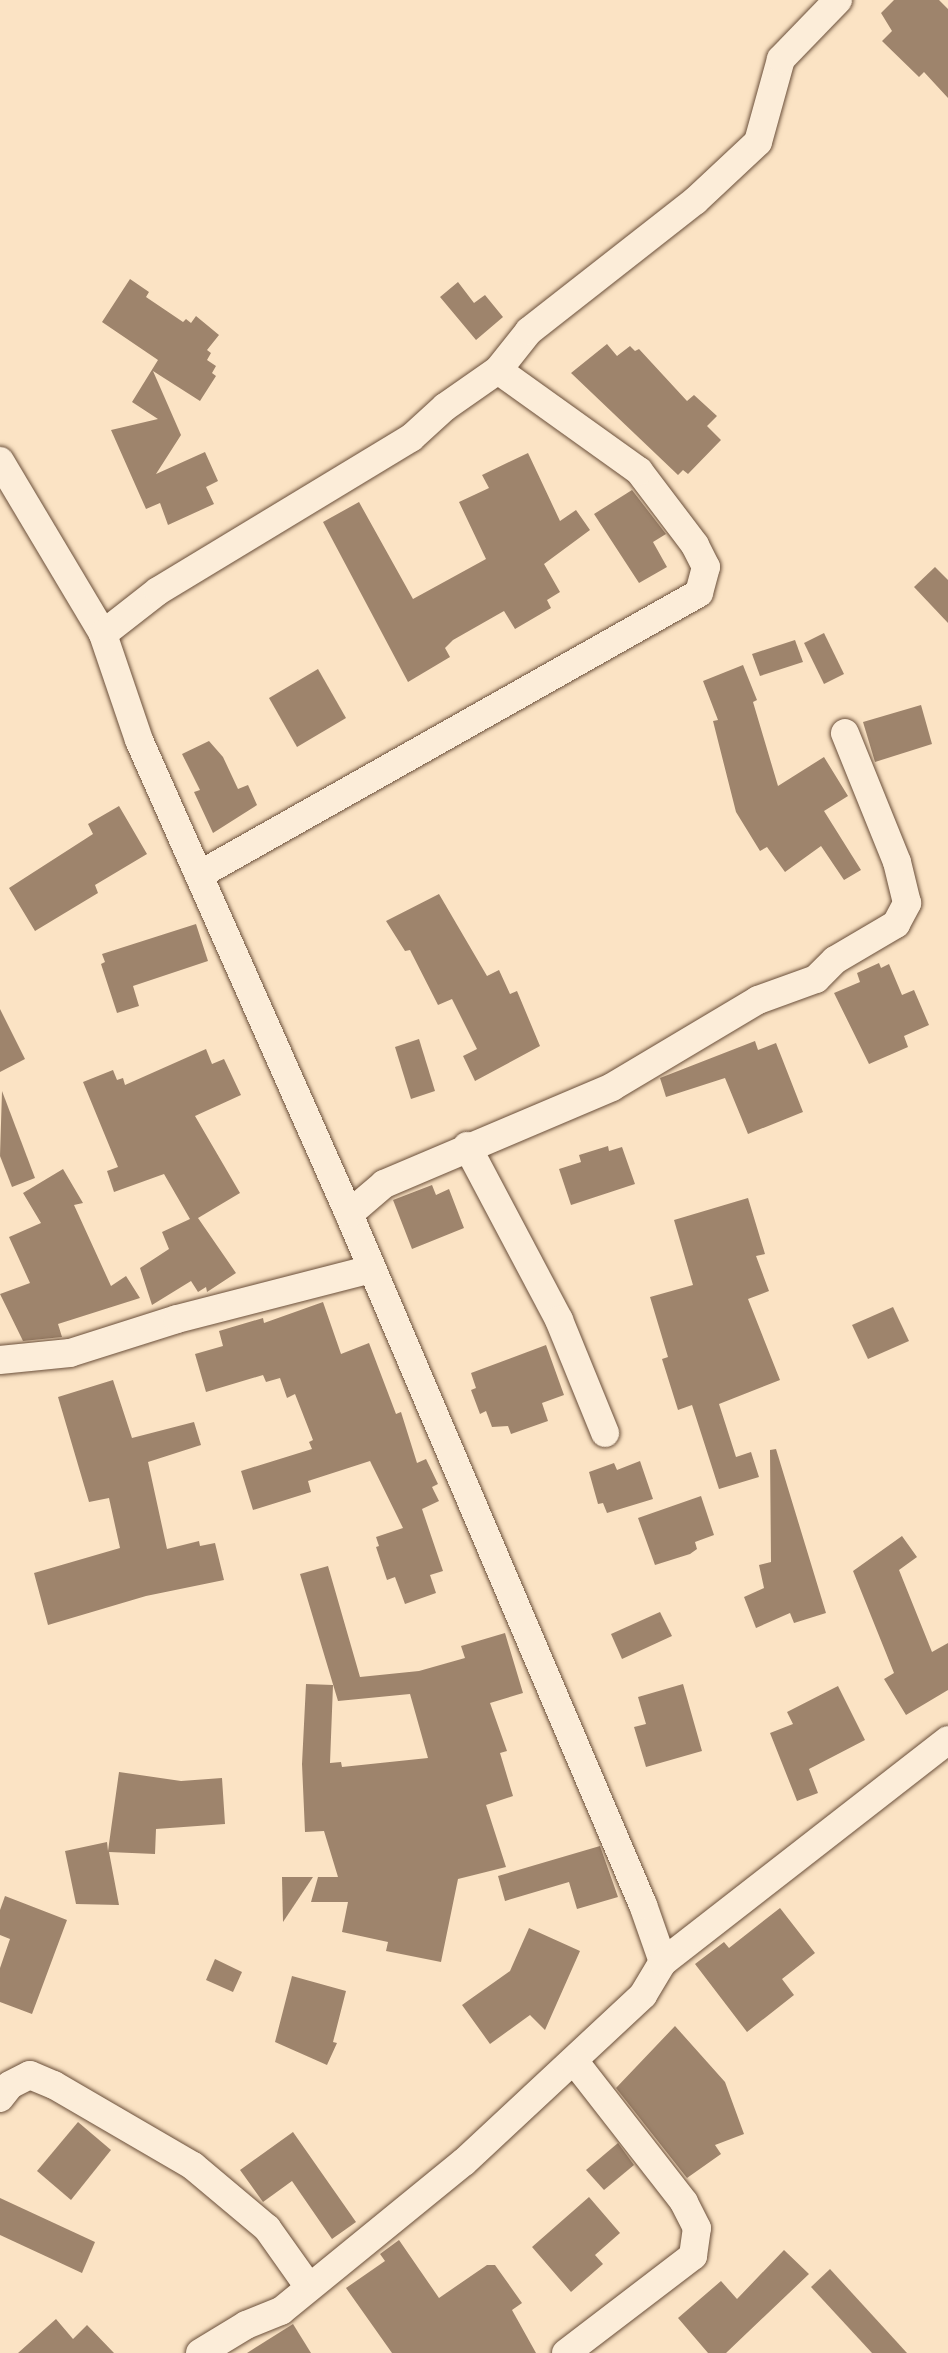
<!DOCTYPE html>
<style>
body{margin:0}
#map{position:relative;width:948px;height:2353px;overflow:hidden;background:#fbe3c4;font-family:"Sorts Mill Goudy",serif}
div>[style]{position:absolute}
.building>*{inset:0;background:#9e846c}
.roads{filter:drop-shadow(0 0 2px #6a4f3a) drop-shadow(0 0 2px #6a4f3a)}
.minor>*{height:28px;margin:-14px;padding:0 14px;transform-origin:14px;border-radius:14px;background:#fcedd9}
span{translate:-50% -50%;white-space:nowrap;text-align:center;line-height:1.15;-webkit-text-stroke:6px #fcedd9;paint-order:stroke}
</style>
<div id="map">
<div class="building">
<i style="clip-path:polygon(894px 0,939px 0,948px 9px,948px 98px,924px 72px,919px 77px,882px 41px,892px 31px,881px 13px)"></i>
<i style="clip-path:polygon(130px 279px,149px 292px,146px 297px,183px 322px,186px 319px,191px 323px,196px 316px,219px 335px,207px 350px,211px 353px,207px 360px,216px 366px,212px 373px,216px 376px,200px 401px,153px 371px,181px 435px,156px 474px,205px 452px,218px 481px,206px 487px,214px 504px,168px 525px,160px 503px,146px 509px,111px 430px,158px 419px,132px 402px,158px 360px,102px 322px)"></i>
<i style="clip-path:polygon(458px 282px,474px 303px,485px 295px,503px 317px,476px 340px,440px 297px)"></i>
<i style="clip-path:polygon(607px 344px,617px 356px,630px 346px,635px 351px,639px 349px,687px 401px,694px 395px,717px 416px,707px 426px,721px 440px,688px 474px,683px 470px,678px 475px,571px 373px)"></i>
<i style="clip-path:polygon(528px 453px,560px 521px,576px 510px,590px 530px,544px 564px,560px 592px,547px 600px,551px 608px,515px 629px,504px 611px,453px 640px,445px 648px,450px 657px,408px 682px,323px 522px,359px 502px,413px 599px,486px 559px,459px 502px,489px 488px,482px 475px)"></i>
<i style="clip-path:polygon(632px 490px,666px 534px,653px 542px,667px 567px,639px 583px,594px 514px)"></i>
<i style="clip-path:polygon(935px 567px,948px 580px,948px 623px,914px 587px)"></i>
<i style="clip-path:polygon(824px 633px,844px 674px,824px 684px,804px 643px)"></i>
<i style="clip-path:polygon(795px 640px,803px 662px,760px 676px,752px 654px)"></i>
<i style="clip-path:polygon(743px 665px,757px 700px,753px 702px,778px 786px,824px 757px,848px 796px,824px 811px,861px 870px,844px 880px,821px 846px,785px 872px,767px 847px,760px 851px,736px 812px,713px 721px,718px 720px,703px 681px)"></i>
<i style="clip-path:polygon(318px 669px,346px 718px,297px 747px,269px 698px)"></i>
<i style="clip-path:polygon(921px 705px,932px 744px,875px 762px,863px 722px)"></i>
<i style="clip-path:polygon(209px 741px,223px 757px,238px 789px,248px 785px,257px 805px,213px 833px,194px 792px,200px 790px,182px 754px)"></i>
<i style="clip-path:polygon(119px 806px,147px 854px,95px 885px,98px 893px,35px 931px,9px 888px,93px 834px,88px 824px)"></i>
<i style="clip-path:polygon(439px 894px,487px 976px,499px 970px,510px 994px,517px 991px,540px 1046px,475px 1081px,463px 1056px,477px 1049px,452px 999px,438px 1005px,410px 950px,405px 951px,386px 921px)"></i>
<i style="clip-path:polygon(196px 924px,208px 961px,133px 986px,139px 1006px,117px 1013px,101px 964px,105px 962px,102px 954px)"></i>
<i style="clip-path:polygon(879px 963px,881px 968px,889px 964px,902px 995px,914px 990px,929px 1025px,904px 1036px,908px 1047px,869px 1064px,834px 993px,860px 982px,857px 973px)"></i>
<i style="clip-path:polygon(0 1009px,25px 1059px,0 1072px)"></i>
<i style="clip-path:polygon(419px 1039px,435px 1091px,411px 1099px,395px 1047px)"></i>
<i style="clip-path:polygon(755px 1041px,758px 1050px,776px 1043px,803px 1112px,748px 1134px,725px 1078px,666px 1097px,660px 1078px)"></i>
<i style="clip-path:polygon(206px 1049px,212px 1064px,224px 1059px,241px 1095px,195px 1116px,240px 1193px,198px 1218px,236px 1273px,207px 1292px,206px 1287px,198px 1292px,191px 1281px,152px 1305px,140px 1268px,169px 1249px,162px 1232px,190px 1219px,164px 1174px,114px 1192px,107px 1171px,118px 1167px,83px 1082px,113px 1070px,117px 1080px,123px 1078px,125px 1085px)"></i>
<i style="clip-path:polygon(2px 1091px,35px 1178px,12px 1187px,0 1156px)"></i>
<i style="clip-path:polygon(608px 1146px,609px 1151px,622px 1147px,635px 1184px,571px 1205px,559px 1169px,581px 1162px,579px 1155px)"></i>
<i style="clip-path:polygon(63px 1169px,83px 1203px,74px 1205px,111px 1286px,126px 1276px,140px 1298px,58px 1324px,62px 1337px,23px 1341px,0 1294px,30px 1283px,9px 1237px,41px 1223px,23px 1193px)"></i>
<i style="clip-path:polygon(432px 1185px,436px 1195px,449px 1189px,464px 1228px,412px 1249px,393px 1200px)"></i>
<i style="clip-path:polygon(748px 1198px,765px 1254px,756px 1256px,769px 1291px,748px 1299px,780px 1380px,719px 1404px,736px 1457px,751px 1452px,759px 1477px,719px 1489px,692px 1405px,678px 1410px,662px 1359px,668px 1357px,650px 1297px,693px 1285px,674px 1220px)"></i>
<i style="clip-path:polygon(323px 1302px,341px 1354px,369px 1343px,396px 1414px,401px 1412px,417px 1463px,426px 1459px,438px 1484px,432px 1487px,439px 1501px,422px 1509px,443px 1571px,430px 1575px,436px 1593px,405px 1604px,395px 1577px,387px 1580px,376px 1547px,379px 1546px,376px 1537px,403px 1528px,370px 1461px,308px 1481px,311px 1492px,253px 1510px,241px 1471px,312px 1449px,309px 1442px,313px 1440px,295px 1394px,287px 1398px,280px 1378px,266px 1382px,263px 1375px,206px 1392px,195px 1354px,223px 1346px,219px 1331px,263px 1318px,264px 1323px)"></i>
<i style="clip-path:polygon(893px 1307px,909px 1341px,868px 1359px,852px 1325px)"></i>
<i style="clip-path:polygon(546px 1345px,564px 1395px,542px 1403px,548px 1421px,511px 1434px,508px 1426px,492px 1427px,486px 1411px,480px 1414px,471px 1390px,476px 1388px,471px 1373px)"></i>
<i style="clip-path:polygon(113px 1380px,132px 1438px,194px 1422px,201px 1445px,148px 1462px,167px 1549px,199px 1541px,200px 1546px,215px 1543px,224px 1580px,146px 1596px,48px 1625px,34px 1573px,120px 1548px,109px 1498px,89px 1502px,58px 1397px)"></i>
<i style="clip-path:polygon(776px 1449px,826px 1613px,794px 1623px,790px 1613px,756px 1628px,744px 1597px,764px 1588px,759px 1565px,771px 1562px,770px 1450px)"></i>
<i style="clip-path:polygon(640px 1461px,653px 1499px,607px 1513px,603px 1503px,598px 1504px,589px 1472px,614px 1463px,617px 1470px)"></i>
<i style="clip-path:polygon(701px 1496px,714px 1535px,695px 1542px,697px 1549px,690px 1554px,655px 1565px,638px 1518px)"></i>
<i style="clip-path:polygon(902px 1536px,917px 1557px,899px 1570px,932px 1652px,948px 1643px,948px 1690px,906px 1715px,884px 1679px,894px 1673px,853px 1571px)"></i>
<i style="clip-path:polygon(328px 1566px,360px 1677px,419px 1671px,465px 1658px,461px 1646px,505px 1633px,523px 1693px,490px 1703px,507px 1751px,500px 1753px,513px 1796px,486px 1805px,506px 1867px,458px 1879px,441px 1962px,386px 1951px,388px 1942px,342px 1932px,348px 1902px,311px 1902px,318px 1877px,338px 1877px,324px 1831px,305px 1832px,302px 1764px,306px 1684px,333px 1685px,330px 1763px,341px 1762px,342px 1767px,428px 1758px,410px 1694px,338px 1701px,300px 1574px)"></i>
<i style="clip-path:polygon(660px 1612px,672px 1636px,622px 1659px,611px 1634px)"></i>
<i style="clip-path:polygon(683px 1684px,702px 1751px,646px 1767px,634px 1727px,646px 1724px,638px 1697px)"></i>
<i style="clip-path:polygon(838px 1686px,865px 1740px,809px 1769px,818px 1793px,797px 1801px,770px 1733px,793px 1724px,787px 1712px)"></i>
<i style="clip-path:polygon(119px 1772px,181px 1781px,222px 1778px,225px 1824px,156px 1829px,155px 1854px,109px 1852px,119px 1905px,76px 1904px,65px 1851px,107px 1842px,108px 1851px)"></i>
<i style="clip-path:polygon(600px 1846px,618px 1897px,577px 1909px,569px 1882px,505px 1901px,498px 1876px)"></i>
<i style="clip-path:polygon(282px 1877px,313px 1877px,283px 1922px)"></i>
<i style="clip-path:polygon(5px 1896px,67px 1920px,32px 2014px,0 2002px,0 1968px,10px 1939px,0 1935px,0 1910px)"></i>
<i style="clip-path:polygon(780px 1908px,815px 1953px,782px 1979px,794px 1995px,747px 2032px,695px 1964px,724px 1942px,729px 1948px)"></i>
<i style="clip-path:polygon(529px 1928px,580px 1951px,545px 2030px,530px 2015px,490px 2044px,462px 2005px,510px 1971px)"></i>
<i style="clip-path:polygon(215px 1959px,242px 1972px,233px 1992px,206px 1980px)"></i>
<i style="clip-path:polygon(292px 1976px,346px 1991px,333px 2042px,337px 2043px,327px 2065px,275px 2042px)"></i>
<i style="clip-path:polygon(675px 2026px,725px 2082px,744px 2134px,715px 2145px,721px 2154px,687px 2178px,616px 2088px)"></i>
<i style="clip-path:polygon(78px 2122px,111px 2150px,71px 2200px,37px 2171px)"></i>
<i style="clip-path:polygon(293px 2132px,356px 2222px,332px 2239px,292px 2181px,263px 2202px,240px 2170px)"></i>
<i style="clip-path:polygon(618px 2143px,634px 2165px,604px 2190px,586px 2170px)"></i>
<i style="clip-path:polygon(589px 2197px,620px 2233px,595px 2255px,603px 2264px,571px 2292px,532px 2247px)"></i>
<i style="clip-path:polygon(0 2198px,95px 2242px,82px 2273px,0 2235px)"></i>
<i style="clip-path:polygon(399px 2240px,439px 2298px,487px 2265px,495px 2265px,522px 2303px,512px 2310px,536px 2353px,392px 2353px,346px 2288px,385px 2261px,380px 2254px)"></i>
<i style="clip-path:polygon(784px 2250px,809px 2274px,726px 2353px,708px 2353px,678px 2318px,721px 2281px,737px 2299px)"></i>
<i style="clip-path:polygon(830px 2269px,907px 2353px,872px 2353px,811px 2287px)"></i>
<i style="clip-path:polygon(56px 2319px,73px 2339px,87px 2325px,114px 2353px,18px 2353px)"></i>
<i style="clip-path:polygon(293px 2324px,311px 2353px,247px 2353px)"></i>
</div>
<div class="roads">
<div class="minor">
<i style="left:0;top:461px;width:201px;rotate:59.2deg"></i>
<i style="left:199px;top:875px;width:574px;rotate:-29.42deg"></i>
<i style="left:699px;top:593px;width:27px;rotate:-75deg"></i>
<i style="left:706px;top:567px;width:25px;rotate:-117deg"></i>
<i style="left:695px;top:545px;width:93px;rotate:-127.1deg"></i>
<i style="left:639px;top:471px;width:173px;rotate:-144.4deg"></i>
<i style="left:467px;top:1146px;width:197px;rotate:62.1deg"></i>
<i style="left:559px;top:1320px;width:122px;rotate:67.8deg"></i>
<i style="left:349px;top:1214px;width:46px;rotate:-40.6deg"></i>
<i style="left:384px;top:1184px;width:248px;rotate:-23deg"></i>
<i style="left:612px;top:1087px;width:170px;rotate:-30.8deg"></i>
<i style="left:758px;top:1000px;width:62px;rotate:-19.9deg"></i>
<i style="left:816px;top:979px;width:27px;rotate:-45deg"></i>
<i style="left:835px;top:960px;width:71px;rotate:-30.5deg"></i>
<i style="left:896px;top:924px;width:24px;rotate:-62deg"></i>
<i style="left:907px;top:903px;width:42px;rotate:-103.7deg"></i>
<i style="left:897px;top:862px;width:139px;rotate:-112deg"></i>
<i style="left:0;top:1360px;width:70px;rotate:-5.7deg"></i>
<i style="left:70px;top:1353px;width:112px;rotate:-17.6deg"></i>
<i style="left:177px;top:1319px;width:201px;rotate:-14.4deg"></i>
<i style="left:663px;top:1962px;width:60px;rotate:-109.3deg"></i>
<i style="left:643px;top:1905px;width:751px;rotate:-113.05deg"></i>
<i style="left:349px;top:1214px;width:518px;rotate:-113.9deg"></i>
<i style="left:139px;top:740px;width:112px;rotate:-108.8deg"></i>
<i style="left:103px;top:634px;width:70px;rotate:-38deg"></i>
<i style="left:158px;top:591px;width:296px;rotate:-31.2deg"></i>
<i style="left:411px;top:438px;width:46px;rotate:-42.4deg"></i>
<i style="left:445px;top:407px;width:65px;rotate:-34.9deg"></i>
<i style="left:498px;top:370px;width:50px;rotate:-51.5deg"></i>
<i style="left:529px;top:331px;width:211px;rotate:-38.1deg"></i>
<i style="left:695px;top:201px;width:86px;rotate:-43.1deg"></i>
<i style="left:758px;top:142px;width:86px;rotate:-74.5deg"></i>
<i style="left:781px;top:59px;width:82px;rotate:-46deg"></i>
<i style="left:0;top:2098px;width:16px;rotate:-52deg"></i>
<i style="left:10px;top:2085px;width:22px;rotate:-27deg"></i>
<i style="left:30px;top:2075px;width:26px;rotate:23deg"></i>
<i style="left:54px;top:2085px;width:161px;rotate:30.2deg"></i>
<i style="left:193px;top:2166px;width:97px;rotate:40deg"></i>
<i style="left:267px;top:2228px;width:71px;rotate:54.7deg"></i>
<i style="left:200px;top:2353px;width:54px;rotate:-31.3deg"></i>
<i style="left:246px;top:2325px;width:38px;rotate:-22deg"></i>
<i style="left:281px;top:2311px;width:236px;rotate:-39.2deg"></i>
<i style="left:464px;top:2162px;width:245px;rotate:-43deg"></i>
<i style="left:643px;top:1995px;width:39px;rotate:-59deg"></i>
<i style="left:663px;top:1962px;width:361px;rotate:-37.9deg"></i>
<i style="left:566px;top:2353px;width:160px;rotate:-37.4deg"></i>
<i style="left:693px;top:2256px;width:28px;rotate:-82deg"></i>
<i style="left:697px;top:2228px;width:29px;rotate:-117deg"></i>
<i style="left:684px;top:2202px;width:177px;rotate:-127.9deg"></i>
</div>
</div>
</div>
